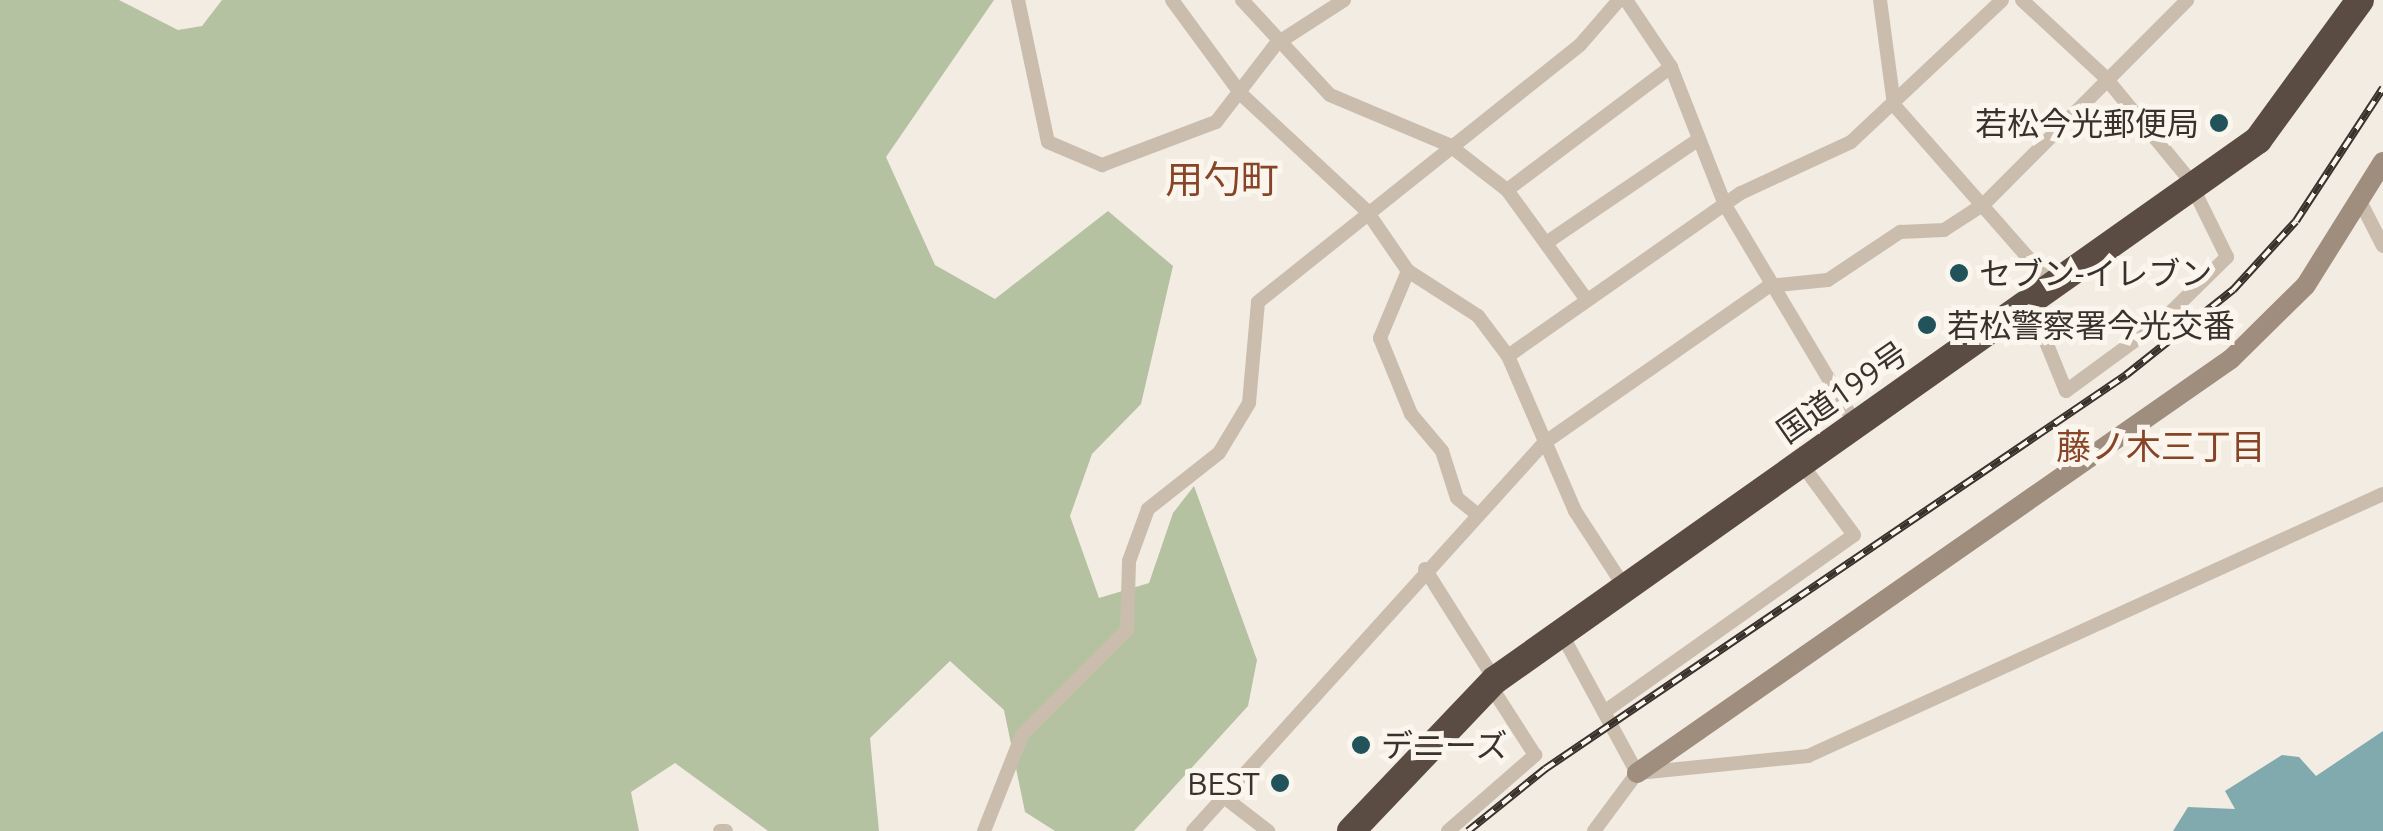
<!DOCTYPE html>
<meta charset="utf-8">
<style>
body{margin:0}
#map{position:relative;width:2383px;height:831px;overflow:hidden;background:#f3ece2;font-family:Ubuntu,"Noto Sans JP",sans-serif}
div>[style]{position:absolute}
.green>*{inset:0;background:#b5c2a1}
.water>*{inset:0;background:#81aaaf}
.street>*{height:14px;margin:-7px;padding:0 7px;transform-origin:7px;border-radius:7px;background:#cbbdad}
.secondary>*{height:20px;margin:-10px;padding:0 10px;transform-origin:10px;border-radius:10px;background:#9f8d7e}
.highway>*{height:28px;margin:-14px;padding:0 14px;transform-origin:14px;border-radius:14px;background:#5a4c43}
.rail>*{height:8px;margin-top:-4px;transform-origin:0;background:repeating-linear-gradient(90deg,#faf6ee 0 11px,#3a312c 0 22px);box-sizing:border-box;border-block:2px solid #3a312c}
.dots>*{width:28px;height:28px;translate:-50% -50%;box-sizing:border-box;border:5px solid #faf6ee;border-radius:50%}
span{translate:-50% -50%;white-space:nowrap;text-align:center;line-height:1.15;-webkit-text-stroke:10px #faf6ee;paint-order:stroke}
.poi-label{font-size:32px;color:#3a312c}
.right{translate:-100% -50%;text-align:right}
.left{translate:0 -50%;text-align:left}
.street-label{font-size:32px;color:#3a312c}
.neighbourhood-label{font-size:35px;color:#874427}
.quarter-label{font-size:38px;color:#874427}
</style>
<div id="map">
<div class="green">
<i style="clip-path:polygon(0 0,119px 0,178px 30px,202px 26px,222px 0,994px 0,886px 157px,935px 265px,995px 299px,1108px 211px,1173px 266px,1141px 404px,1092px 454px,1070px 516px,1099px 598px,1149px 583px,1173px 513px,1194px 486px,1257px 660px,1248px 706px,1134px 831px,1055px 831px,1025px 812px,1004px 710px,950px 661px,870px 738px,879px 831px,768px 831px,675px 763px,631px 792px,639px 831px,0 831px)"></i>
</div>
<div class="water">
<i style="clip-path:polygon(2383px 731px,2383px 831px,2173px 831px,2188px 807px,2235px 809px,2225px 791px,2282px 755px,2299px 757px,2316px 776px)"></i>
</div>
<div class="street">
<i style="left:1018px;top:0;width:145px;rotate:78.1deg"></i>
<i style="left:1048px;top:142px;width:59px;rotate:23.1deg"></i>
<i style="left:1102px;top:165px;width:122px;rotate:-20.7deg"></i>
<i style="left:1216px;top:122px;width:98px;rotate:-52.4deg"></i>
<i style="left:1276px;top:44px;width:81px;rotate:-32.9deg"></i>
<i style="left:1172px;top:0;width:117px;rotate:53.7deg"></i>
<i style="left:1241px;top:94px;width:171px;rotate:42.9deg"></i>
<i style="left:1366px;top:210px;width:74px;rotate:55.5deg"></i>
<i style="left:1408px;top:271px;width:83px;rotate:32.7deg"></i>
<i style="left:1478px;top:316px;width:50px;rotate:53.1deg"></i>
<i style="left:1508px;top:356px;width:169px;rotate:66.6deg"></i>
<i style="left:1575px;top:511px;width:92px;rotate:57deg"></i>
<i style="left:1242px;top:0;width:129px;rotate:47.2deg"></i>
<i style="left:1330px;top:95px;width:129px;rotate:22.8deg"></i>
<i style="left:1449px;top:145px;width:73px;rotate:37.8deg"></i>
<i style="left:1507px;top:190px;width:136px;rotate:54deg"></i>
<i style="left:1626px;top:0;width:81px;rotate:56.1deg"></i>
<i style="left:1671px;top:67px;width:148px;rotate:68.6deg"></i>
<i style="left:1725px;top:205px;width:256px;rotate:59.2deg"></i>
<i style="left:1880px;top:0;width:106px;rotate:82.4deg"></i>
<i style="left:1894px;top:105px;width:241px;rotate:48.7deg"></i>
<i style="left:2022px;top:0;width:113px;rotate:42.9deg"></i>
<i style="left:2105px;top:77px;width:131px;rotate:50.6deg"></i>
<i style="left:2188px;top:178px;width:88px;rotate:63.7deg"></i>
<i style="left:2227px;top:257px;width:90px;rotate:135.5deg"></i>
<i style="left:2163px;top:320px;width:120px;rotate:143.8deg"></i>
<i style="left:2066px;top:391px;width:95px;rotate:-112.2deg"></i>
<i style="left:1507px;top:190px;width:205px;rotate:-36.9deg"></i>
<i style="left:2362px;top:205px;width:46px;rotate:62.9deg"></i>
<i style="left:1549px;top:241px;width:181px;rotate:-34.2deg"></i>
<i style="left:1408px;top:271px;width:73px;rotate:112.7deg"></i>
<i style="left:1380px;top:338px;width:82px;rotate:67.8deg"></i>
<i style="left:1411px;top:414px;width:48px;rotate:50deg"></i>
<i style="left:1442px;top:451px;width:49px;rotate:72.3deg"></i>
<i style="left:1457px;top:498px;width:26px;rotate:39deg"></i>
<i style="left:1508px;top:356px;width:284px;rotate:-35deg"></i>
<i style="left:1741px;top:193px;width:121px;rotate:-24.9deg"></i>
<i style="left:1851px;top:142px;width:207px;rotate:-43.2deg"></i>
<i style="left:1425px;top:569px;width:131px;rotate:57.8deg"></i>
<i style="left:1560px;top:631px;width:162px;rotate:61.5deg"></i>
<i style="left:1604px;top:712px;width:306px;rotate:-35.3deg"></i>
<i style="left:1854px;top:535px;width:89px;rotate:-126.4deg"></i>
<i style="left:1638px;top:773px;width:171px;rotate:-5.7deg"></i>
<i style="left:1808px;top:756px;width:632px;rotate:-24.5deg"></i>
<i style="left:1220px;top:794px;width:61px;rotate:37.6deg"></i>
<i style="left:720px;top:831px;width:6px"></i>
<i style="left:984px;top:831px;width:103px;rotate:-68.4deg"></i>
<i style="left:1022px;top:735px;width:148px;rotate:-45deg"></i>
<i style="left:1127px;top:630px;width:69px;rotate:-88.3deg"></i>
<i style="left:1129px;top:561px;width:55px;rotate:-69.9deg"></i>
<i style="left:1148px;top:509px;width:90px;rotate:-38.3deg"></i>
<i style="left:1219px;top:453px;width:58px;rotate:-59deg"></i>
<i style="left:1249px;top:403px;width:101px;rotate:-84.9deg"></i>
<i style="left:1258px;top:302px;width:412px;rotate:-38.6deg"></i>
<i style="left:1580px;top:45px;width:60px;rotate:-49.1deg"></i>
<i style="left:1193px;top:831px;width:523px;rotate:-47.87deg"></i>
<i style="left:1544px;top:443px;width:274px;rotate:-34.9deg"></i>
<i style="left:1769px;top:286px;width:59px;rotate:-5.8deg"></i>
<i style="left:1828px;top:280px;width:87px;rotate:-33.7deg"></i>
<i style="left:1900px;top:232px;width:44px;rotate:-2.6deg"></i>
<i style="left:1944px;top:230px;width:48px;rotate:-33deg"></i>
<i style="left:1984px;top:204px;width:288px;rotate:-45.1deg"></i>
<i style="left:1448px;top:831px;width:116px;rotate:-41.1deg"></i>
<i style="left:1535px;top:755px;width:83px;rotate:-122.7deg"></i>
<i style="left:1594px;top:831px;width:72px;rotate:-53.4deg"></i>
</div>
<div class="secondary">
<i style="left:1637px;top:773px;width:724px;rotate:-34.88deg"></i>
<i style="left:2231px;top:359px;width:105px;rotate:-44.6deg"></i>
<i style="left:2306px;top:285px;width:145px;rotate:-58deg"></i>
</div>
<div class="highway">
<i style="left:1351px;top:831px;width:209px;rotate:-46.4deg"></i>
<i style="left:1495px;top:680px;width:935px;rotate:-35.29deg"></i>
<i style="left:2258px;top:140px;width:173px;rotate:-53.9deg"></i>
</div>
<div class="rail">
<i style="left:1468px;top:831px;width:99px;rotate:-38.8deg"></i>
<i style="left:1545px;top:769px;width:702px;rotate:-34.14deg"></i>
<i style="left:2126px;top:375px;width:137px;rotate:-38.5deg"></i>
<i style="left:2233px;top:290px;width:93px;rotate:-47.6deg"></i>
<i style="left:2296px;top:221px;width:159px;rotate:-56.8deg"></i>
</div>
<div class="dots">
<i style="left:2219px;top:123px;background:#22535b"></i>
<i style="left:1959px;top:273px;background:#22535b"></i>
<i style="left:1927px;top:325px;background:#22535b"></i>
<i style="left:1361px;top:745px;background:#22535b"></i>
<i style="left:1280px;top:783px;background:#22535b"></i>
</div>
<div class="poi-label">
<span class="right" style="left:2199px;top:123px">若松今光郵便局</span>
<span class="left" style="left:1979px;top:273px">セブン-イレブン</span>
<span class="left" style="left:1947px;top:325px">若松警察署今光交番</span>
<span class="left" style="left:1381px;top:745px">デニーズ</span>
<span class="right" style="left:1260px;top:783px">BEST</span>
</div>
<div class="street-label">
<span style="left:1842px;top:392px;rotate:-35deg">国道199号</span>
</div>
<div class="neighbourhood-label">
<span style="left:2161px;top:446px">藤ノ木三丁目</span>
</div>
<div class="quarter-label">
<span style="left:1222px;top:180px">用勺町</span>
</div>
</div>
